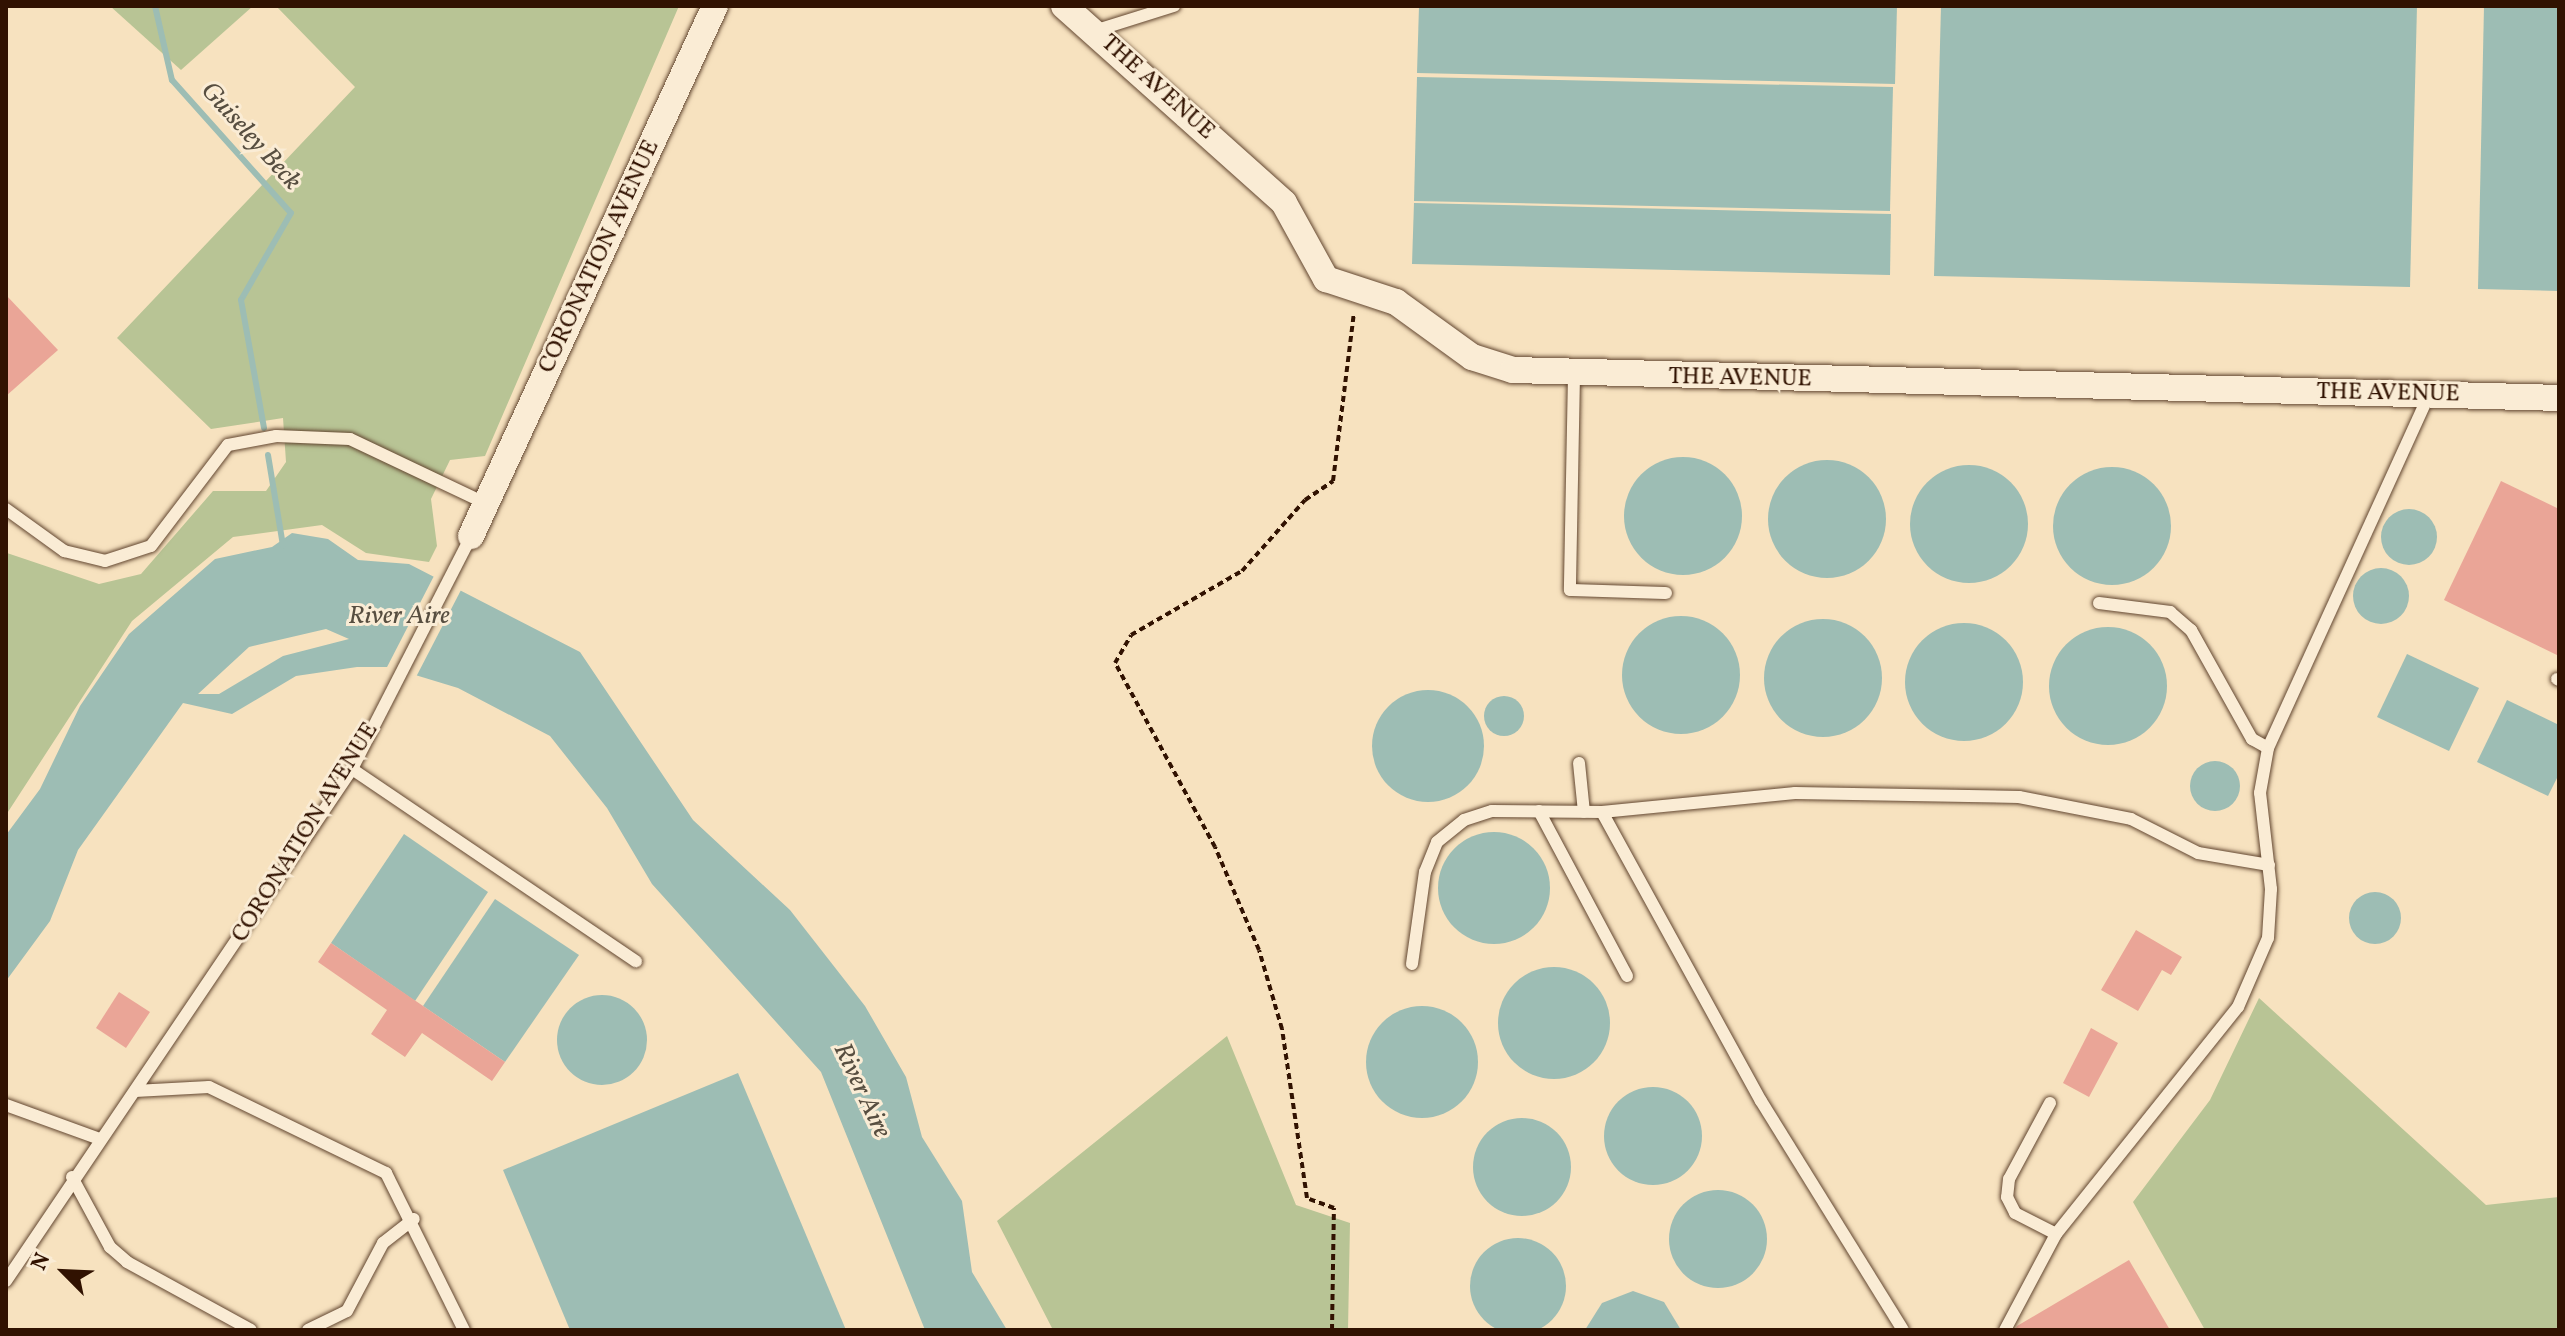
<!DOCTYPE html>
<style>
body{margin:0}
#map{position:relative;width:2565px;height:1336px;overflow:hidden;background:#f7e2bf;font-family:Vollkorn,serif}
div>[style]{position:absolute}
.green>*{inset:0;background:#b8c495}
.water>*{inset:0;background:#9dbdb4}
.round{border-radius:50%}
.pier>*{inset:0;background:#f7e2bf}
.stream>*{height:6px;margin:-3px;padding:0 3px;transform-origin:3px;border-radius:3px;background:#9dbdb4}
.building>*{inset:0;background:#eaa597}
.path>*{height:4px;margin-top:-2px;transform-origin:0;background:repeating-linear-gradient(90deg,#311201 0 6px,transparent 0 10px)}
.roads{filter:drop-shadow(0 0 2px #624630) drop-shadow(0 0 2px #624630)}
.lane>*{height:12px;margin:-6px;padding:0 6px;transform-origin:6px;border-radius:6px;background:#faecd5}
.street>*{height:26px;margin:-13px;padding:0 13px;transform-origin:13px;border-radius:13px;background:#faecd5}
span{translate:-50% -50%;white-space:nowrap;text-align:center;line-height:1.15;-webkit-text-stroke:6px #faecd5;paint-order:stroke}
.street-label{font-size:24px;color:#311201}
.water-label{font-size:26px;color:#574e40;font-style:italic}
.frame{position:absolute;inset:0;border:8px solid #311201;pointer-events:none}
.north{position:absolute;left:24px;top:1232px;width:80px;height:80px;-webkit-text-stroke:6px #faecd5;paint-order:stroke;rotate:294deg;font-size:22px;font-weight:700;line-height:32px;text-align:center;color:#311201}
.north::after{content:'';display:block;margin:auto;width:28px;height:36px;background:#311201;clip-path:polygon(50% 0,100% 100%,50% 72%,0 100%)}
</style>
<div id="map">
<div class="green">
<i style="clip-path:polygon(110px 6px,253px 6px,181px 70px)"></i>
<i style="clip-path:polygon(276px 6px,679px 6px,485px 456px,450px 460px,431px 499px,437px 546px,429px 562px,366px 553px,322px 525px,233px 537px,132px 621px,6px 815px,7px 553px,99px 584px,141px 574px,213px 491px,266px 491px,286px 462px,283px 418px,211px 429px,117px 338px,355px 87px)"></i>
<i style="clip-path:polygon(2259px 998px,2486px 1205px,2559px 1197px,2559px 1330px,2205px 1330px,2133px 1202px,2210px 1100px)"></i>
<i style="clip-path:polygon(1227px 1036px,1296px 1205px,1350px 1223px,1348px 1330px,1053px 1330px,997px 1221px)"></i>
</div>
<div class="water">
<i style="clip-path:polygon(1419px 6px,1897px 6px,1895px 84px,1417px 73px)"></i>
<i style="clip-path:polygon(1941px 6px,2417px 6px,2410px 287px,1934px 276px)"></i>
<i style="clip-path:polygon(2484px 6px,2559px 6px,2559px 291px,2478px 289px)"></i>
<i style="clip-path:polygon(1417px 77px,1893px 87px,1890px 211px,1414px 201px)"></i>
<i style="clip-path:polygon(1414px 203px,1891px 214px,1890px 275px,1412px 264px)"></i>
<i class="round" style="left:1624px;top:457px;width:118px;height:118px"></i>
<i class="round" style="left:1768px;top:460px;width:118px;height:118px"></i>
<i class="round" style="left:1910px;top:465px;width:118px;height:118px"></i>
<i class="round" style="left:2053px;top:467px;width:118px;height:118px"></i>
<i class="round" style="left:2381px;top:509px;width:56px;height:56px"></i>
<i style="clip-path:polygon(evenodd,292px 533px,328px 539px,358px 560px,409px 564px,580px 652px,693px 820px,790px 910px,865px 1006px,906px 1077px,922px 1137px,962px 1201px,972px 1272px,1007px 1330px,925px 1330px,821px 1072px,652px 884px,607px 808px,550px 736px,458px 688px,389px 667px,357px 667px,296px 676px,232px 714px,183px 703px,78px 850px,50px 921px,6px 981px,6px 835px,40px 789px,80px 706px,129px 634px,215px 559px,272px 547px,292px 533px,326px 629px,349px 639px,283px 656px,219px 694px,198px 694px,249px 647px,326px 629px)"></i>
<i class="round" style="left:2353px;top:568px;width:56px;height:56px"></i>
<i class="round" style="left:1622px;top:616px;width:118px;height:118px"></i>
<i class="round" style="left:1764px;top:619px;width:118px;height:118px"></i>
<i class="round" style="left:1905px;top:623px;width:118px;height:118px"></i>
<i class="round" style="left:2049px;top:627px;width:118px;height:118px"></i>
<i style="clip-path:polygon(2407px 654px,2479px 688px,2449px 751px,2377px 717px)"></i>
<i class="round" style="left:1372px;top:690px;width:112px;height:112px"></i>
<i class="round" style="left:1484px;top:696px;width:40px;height:40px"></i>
<i style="clip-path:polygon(2507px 700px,2559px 725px,2559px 774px,2548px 796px,2477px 762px)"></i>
<i class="round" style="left:2190px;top:761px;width:50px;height:50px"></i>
<i class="round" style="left:1438px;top:832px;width:112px;height:112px"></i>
<i style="clip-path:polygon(404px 834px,488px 892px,415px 1001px,331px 943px)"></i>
<i class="round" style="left:2349px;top:892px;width:52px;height:52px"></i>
<i style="clip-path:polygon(495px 899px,579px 955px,505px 1062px,423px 1006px)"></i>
<i class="round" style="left:1498px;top:967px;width:112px;height:112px"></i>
<i class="round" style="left:557px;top:995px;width:90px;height:90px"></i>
<i class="round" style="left:1366px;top:1006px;width:112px;height:112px"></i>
<i style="clip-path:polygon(738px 1073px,846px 1330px,570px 1330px,503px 1170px)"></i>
<i class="round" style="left:1604px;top:1087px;width:98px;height:98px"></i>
<i class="round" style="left:1473px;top:1118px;width:98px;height:98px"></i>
<i class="round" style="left:1669px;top:1190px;width:98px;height:98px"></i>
<i class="round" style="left:1470px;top:1238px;width:96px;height:96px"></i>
<i style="clip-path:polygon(1633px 1291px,1664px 1302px,1681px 1330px,1585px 1330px,1602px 1303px)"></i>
</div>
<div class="pier">
<i style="clip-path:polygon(436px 572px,461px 590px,415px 679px,385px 671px)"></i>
</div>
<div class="stream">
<i style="left:155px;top:6px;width:76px;rotate:77.1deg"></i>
<i style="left:172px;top:80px;width:178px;rotate:48.2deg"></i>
<i style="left:291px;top:213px;width:100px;rotate:119.9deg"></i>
<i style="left:241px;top:300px;width:130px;rotate:79.8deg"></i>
<i style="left:268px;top:455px;width:92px;rotate:80.6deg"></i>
</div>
<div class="building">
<i style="clip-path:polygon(6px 295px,58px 350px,6px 396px)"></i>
<i style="clip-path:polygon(2501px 481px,2559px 509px,2559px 656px,2444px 600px)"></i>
<i style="clip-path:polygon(2136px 930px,2182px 957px,2171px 975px,2162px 970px,2138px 1011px,2101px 990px)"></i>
<i style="clip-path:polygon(331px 943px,505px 1062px,492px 1081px,422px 1033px,405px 1057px,371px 1034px,387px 1010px,318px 962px)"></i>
<i style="clip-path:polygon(119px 992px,150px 1012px,126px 1048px,96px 1028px)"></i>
<i style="clip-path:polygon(2091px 1028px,2118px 1043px,2089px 1097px,2063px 1083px)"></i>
<i style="clip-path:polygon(2129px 1260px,2170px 1330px,2015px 1330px,2017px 1326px)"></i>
</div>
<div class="path">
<i style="left:1332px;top:1330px;width:122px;rotate:-89.1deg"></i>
<i style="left:1334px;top:1208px;width:29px;rotate:-160deg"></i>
<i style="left:1307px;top:1198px;width:171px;rotate:-98.4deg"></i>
<i style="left:1282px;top:1029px;width:82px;rotate:-106.2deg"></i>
<i style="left:1259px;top:950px;width:112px;rotate:-113.1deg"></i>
<i style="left:1215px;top:847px;width:209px;rotate:-118.5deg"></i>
<i style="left:1115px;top:663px;width:32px;rotate:-60deg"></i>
<i style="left:1131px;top:635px;width:128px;rotate:-30deg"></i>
<i style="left:1242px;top:571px;width:95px;rotate:-48.4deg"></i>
<i style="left:1305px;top:500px;width:34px;rotate:-34deg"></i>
<i style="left:1333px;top:481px;width:170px;rotate:-82.9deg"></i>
</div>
<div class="roads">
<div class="lane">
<i style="left:1094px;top:31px;width:84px;rotate:-17.4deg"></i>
<i style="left:1574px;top:375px;width:215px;rotate:91.1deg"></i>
<i style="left:1570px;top:590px;width:96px;rotate:1.8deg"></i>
<i style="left:6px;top:509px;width:72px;rotate:35.9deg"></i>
<i style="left:64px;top:551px;width:42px;rotate:13.7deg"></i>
<i style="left:105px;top:561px;width:48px;rotate:-18.1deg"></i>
<i style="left:151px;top:546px;width:127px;rotate:-52.7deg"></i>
<i style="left:228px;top:445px;width:49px;rotate:-10.6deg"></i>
<i style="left:276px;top:436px;width:74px;rotate:2.3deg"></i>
<i style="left:350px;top:439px;width:152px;rotate:25.4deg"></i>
<i style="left:2099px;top:603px;width:72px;rotate:7.2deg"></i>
<i style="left:2170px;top:612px;width:28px;rotate:41deg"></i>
<i style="left:2191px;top:630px;width:125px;rotate:60.8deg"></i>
<i style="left:2252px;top:739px;width:18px;rotate:29deg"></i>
<i style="left:2557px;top:679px;width:2px;rotate:27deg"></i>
<i style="left:1579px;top:763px;width:49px;rotate:84.2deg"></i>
<i style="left:352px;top:769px;width:343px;rotate:34.1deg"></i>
<i style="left:1539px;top:811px;width:187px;rotate:61.9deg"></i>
<i style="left:1602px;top:812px;width:330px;rotate:61.2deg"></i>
<i style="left:1761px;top:1101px;width:269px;rotate:58.2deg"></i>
<i style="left:1412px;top:964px;width:93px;rotate:-82deg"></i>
<i style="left:1425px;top:872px;width:32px;rotate:-68deg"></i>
<i style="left:1437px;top:842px;width:35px;rotate:-39deg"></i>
<i style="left:1464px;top:820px;width:29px;rotate:-18deg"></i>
<i style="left:1492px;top:811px;width:110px;rotate:0.5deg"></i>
<i style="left:1602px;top:812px;width:194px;rotate:-5.6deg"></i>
<i style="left:1795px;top:793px;width:224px;rotate:1deg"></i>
<i style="left:2019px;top:797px;width:114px;rotate:11.1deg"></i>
<i style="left:2131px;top:819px;width:75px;rotate:26.9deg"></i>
<i style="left:2198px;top:853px;width:72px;rotate:9.6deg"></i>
<i style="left:135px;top:1091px;width:74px;rotate:-3.1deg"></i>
<i style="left:209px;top:1087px;width:197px;rotate:25.9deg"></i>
<i style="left:386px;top:1173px;width:175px;rotate:63.6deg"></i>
<i style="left:2050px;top:1103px;width:86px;rotate:118.3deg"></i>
<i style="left:2009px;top:1179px;width:18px;rotate:96deg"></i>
<i style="left:2007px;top:1197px;width:18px;rotate:63deg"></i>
<i style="left:2015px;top:1213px;width:46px;rotate:27.1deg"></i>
<i style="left:6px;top:1105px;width:100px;rotate:19.9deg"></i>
<i style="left:72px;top:1177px;width:80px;rotate:61.5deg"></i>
<i style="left:110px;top:1247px;width:23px;rotate:41deg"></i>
<i style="left:127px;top:1262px;width:141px;rotate:28.7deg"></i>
<i style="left:6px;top:1281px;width:618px;rotate:-55.95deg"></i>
<i style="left:352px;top:769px;width:262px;rotate:-62.9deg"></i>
<i style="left:308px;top:1330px;width:43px;rotate:-26deg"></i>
<i style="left:347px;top:1311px;width:77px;rotate:-62.1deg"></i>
<i style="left:383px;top:1243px;width:39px;rotate:-38deg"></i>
<i style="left:2005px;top:1330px;width:109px;rotate:-62deg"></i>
<i style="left:2056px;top:1234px;width:291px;rotate:-51.3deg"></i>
<i style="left:2238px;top:1007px;width:75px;rotate:-66.5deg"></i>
<i style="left:2268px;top:938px;width:49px;rotate:-86.5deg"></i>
<i style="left:2271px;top:889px;width:97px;rotate:-96.5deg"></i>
<i style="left:2260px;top:793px;width:46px;rotate:-79.9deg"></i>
<i style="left:2268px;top:748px;width:388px;rotate:-65.5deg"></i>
</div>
<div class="street">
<i style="left:1064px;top:6px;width:295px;rotate:41.8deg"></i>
<i style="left:1284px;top:203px;width:87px;rotate:61.1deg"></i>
<i style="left:1326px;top:279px;width:74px;rotate:18.2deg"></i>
<i style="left:1396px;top:302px;width:94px;rotate:35.9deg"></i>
<i style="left:1472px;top:357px;width:43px;rotate:17.6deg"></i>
<i style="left:1513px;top:370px;width:1046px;rotate:1.53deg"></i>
<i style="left:471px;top:536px;width:583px;rotate:-65.28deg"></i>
</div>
</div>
<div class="street-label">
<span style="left:1157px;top:88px;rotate:42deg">THE AVENUE</span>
<span style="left:600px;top:257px;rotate:-65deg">CORONATION AVENUE</span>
<span style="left:1740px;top:379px;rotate:1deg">THE AVENUE</span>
<span style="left:2388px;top:394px;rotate:1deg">THE AVENUE</span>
<span style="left:306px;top:833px;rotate:-58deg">CORONATION AVENUE</span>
</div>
<div class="water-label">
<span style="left:250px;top:137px;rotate:48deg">Guiseley Beck</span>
<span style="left:399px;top:617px">River Aire</span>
<span style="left:861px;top:1091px;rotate:65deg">River Aire</span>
</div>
<div class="frame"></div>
<div class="north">N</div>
</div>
